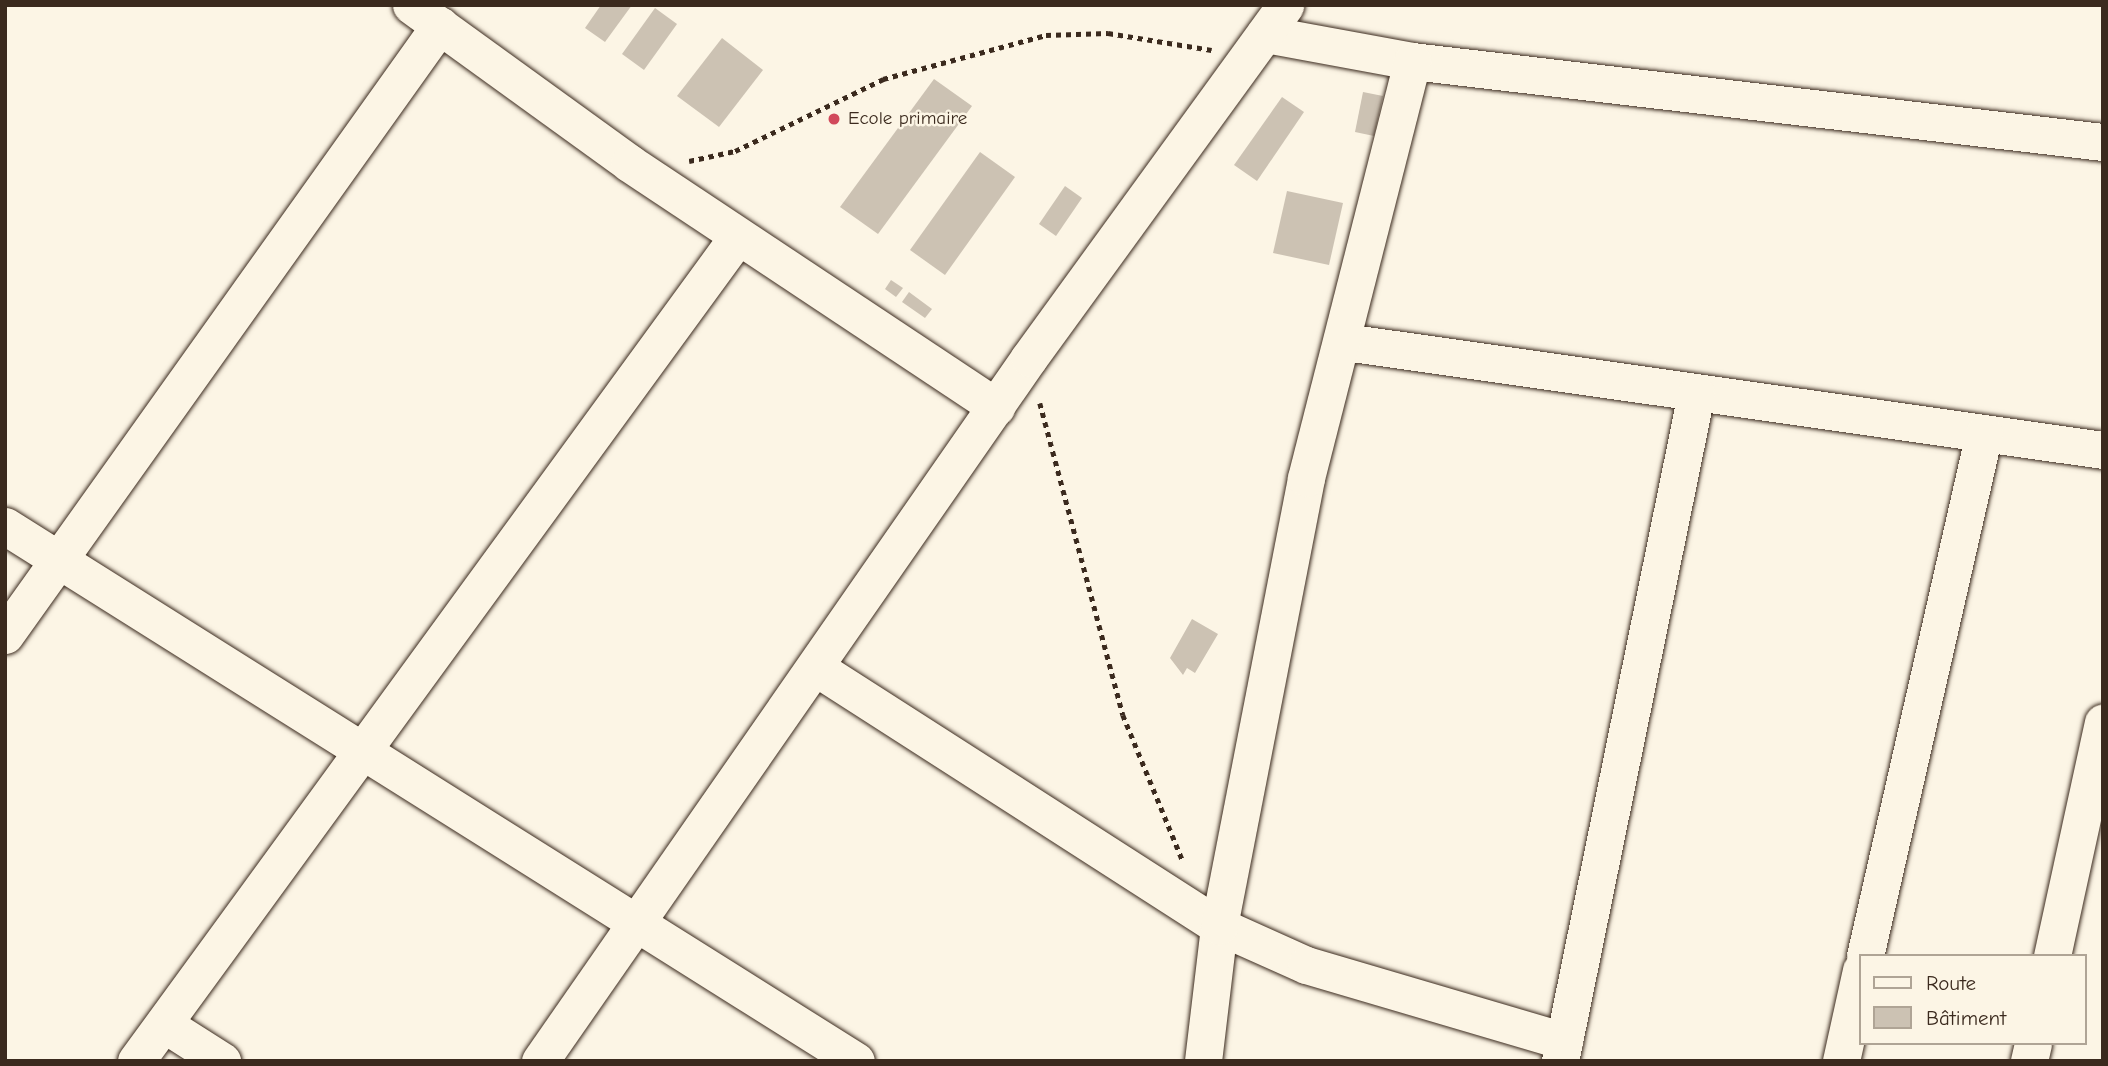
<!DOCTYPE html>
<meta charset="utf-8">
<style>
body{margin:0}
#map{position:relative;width:2108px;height:1066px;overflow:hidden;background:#fcf5e5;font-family:"Comic Neue",sans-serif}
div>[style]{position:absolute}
.building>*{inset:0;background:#ccc2b3}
.path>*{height:4.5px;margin-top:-2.25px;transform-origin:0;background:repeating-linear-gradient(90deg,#3b2a1e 0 5px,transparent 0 10px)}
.roads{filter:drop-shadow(0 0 2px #3b2a1e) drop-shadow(0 0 2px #3b2a1e)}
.street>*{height:37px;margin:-18.5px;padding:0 18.5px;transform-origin:18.5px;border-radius:18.5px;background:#fcf5e5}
.dots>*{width:19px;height:19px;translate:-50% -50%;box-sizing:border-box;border:4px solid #fcf5e5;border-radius:50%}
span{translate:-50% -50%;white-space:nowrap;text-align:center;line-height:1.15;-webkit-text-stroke:5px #fcf5e5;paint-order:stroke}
.poi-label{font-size:19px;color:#3b2a1e}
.left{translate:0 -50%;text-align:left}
.frame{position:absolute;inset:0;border:7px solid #3b2a1e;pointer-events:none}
.legend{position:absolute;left:1859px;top:954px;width:228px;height:91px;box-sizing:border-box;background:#fcf5e5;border:2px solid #afa495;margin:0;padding:9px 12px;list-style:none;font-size:21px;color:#3b2a1e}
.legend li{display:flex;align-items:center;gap:14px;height:35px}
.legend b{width:35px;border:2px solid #afa495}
</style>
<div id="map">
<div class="building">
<i style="clip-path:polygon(601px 5px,632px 5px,605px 42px,585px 28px)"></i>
<i style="clip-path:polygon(655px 8px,677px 24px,644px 70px,622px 54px)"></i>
<i style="clip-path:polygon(722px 38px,763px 70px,719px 127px,677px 96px)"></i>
<i style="clip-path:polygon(934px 79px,972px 106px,878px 234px,840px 207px)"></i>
<i style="clip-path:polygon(1363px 92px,1383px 96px,1374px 136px,1355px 132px)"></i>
<i style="clip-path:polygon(1282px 97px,1304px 112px,1257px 181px,1234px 165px)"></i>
<i style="clip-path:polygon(980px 152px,1015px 177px,945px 275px,910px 250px)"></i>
<i style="clip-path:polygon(1065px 186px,1082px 198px,1056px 236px,1039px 224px)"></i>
<i style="clip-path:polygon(1287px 191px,1343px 203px,1329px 265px,1273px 253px)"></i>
<i style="clip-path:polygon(891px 280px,903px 288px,896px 297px,885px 289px)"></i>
<i style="clip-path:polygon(909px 292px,932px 309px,925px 318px,902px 302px)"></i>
<i style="clip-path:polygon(1192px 619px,1218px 634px,1195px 673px,1187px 668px,1183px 675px,1170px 658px)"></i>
</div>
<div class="path">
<i style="left:689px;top:161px;width:47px;rotate:-12.3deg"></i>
<i style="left:735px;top:151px;width:165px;rotate:-25.9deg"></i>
<i style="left:883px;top:79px;width:169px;rotate:-15.1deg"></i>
<i style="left:1046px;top:35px;width:62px;rotate:-1.8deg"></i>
<i style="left:1108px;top:33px;width:105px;rotate:9.3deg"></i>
<i style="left:1040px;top:403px;width:323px;rotate:75.1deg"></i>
<i style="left:1123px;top:715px;width:158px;rotate:67.7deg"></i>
</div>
<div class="roads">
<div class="street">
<i style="left:411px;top:5px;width:269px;rotate:35.9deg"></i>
<i style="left:629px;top:163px;width:441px;rotate:33.6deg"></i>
<i style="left:1265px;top:34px;width:149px;rotate:10.4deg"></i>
<i style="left:1412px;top:61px;width:696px;rotate:6.69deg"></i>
<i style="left:1345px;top:342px;width:766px;rotate:8.11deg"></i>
<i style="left:5px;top:526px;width:1005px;rotate:32.16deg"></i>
<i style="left:5px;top:635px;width:749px;rotate:-54.51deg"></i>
<i style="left:815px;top:667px;width:480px;rotate:32.7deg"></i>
<i style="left:1219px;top:926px;width:95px;rotate:24.1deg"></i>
<i style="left:1306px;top:965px;width:269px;rotate:16.4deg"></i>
<i style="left:1865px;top:956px;width:536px;rotate:-77.18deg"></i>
<i style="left:2052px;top:956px;width:239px;rotate:-77.7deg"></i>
<i style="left:164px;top:1024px;width:69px;rotate:32.5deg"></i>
<i style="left:136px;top:1061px;width:1021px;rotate:-53.88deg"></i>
<i style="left:540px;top:1061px;width:856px;rotate:-55.18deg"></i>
<i style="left:1029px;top:358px;width:436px;rotate:-54deg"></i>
<i style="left:1203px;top:1061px;width:136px;rotate:-83.2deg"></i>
<i style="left:1219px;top:926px;width:456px;rotate:-79deg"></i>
<i style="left:1306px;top:478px;width:430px;rotate:-75.7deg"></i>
<i style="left:1560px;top:1061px;width:681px;rotate:-78.48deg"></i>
<i style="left:1841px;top:1061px;width:93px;rotate:-77.6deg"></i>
<i style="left:2029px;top:1061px;width:18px;rotate:-77deg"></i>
</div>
</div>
<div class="dots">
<i style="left:834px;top:119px;background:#d1495b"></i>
</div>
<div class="poi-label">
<span class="left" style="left:848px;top:119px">Ecole primaire</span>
</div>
<div class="frame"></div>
<ul class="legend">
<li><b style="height:9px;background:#fcf5e5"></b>Route</li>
<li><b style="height:19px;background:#ccc2b3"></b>Bâtiment</li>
</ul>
</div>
